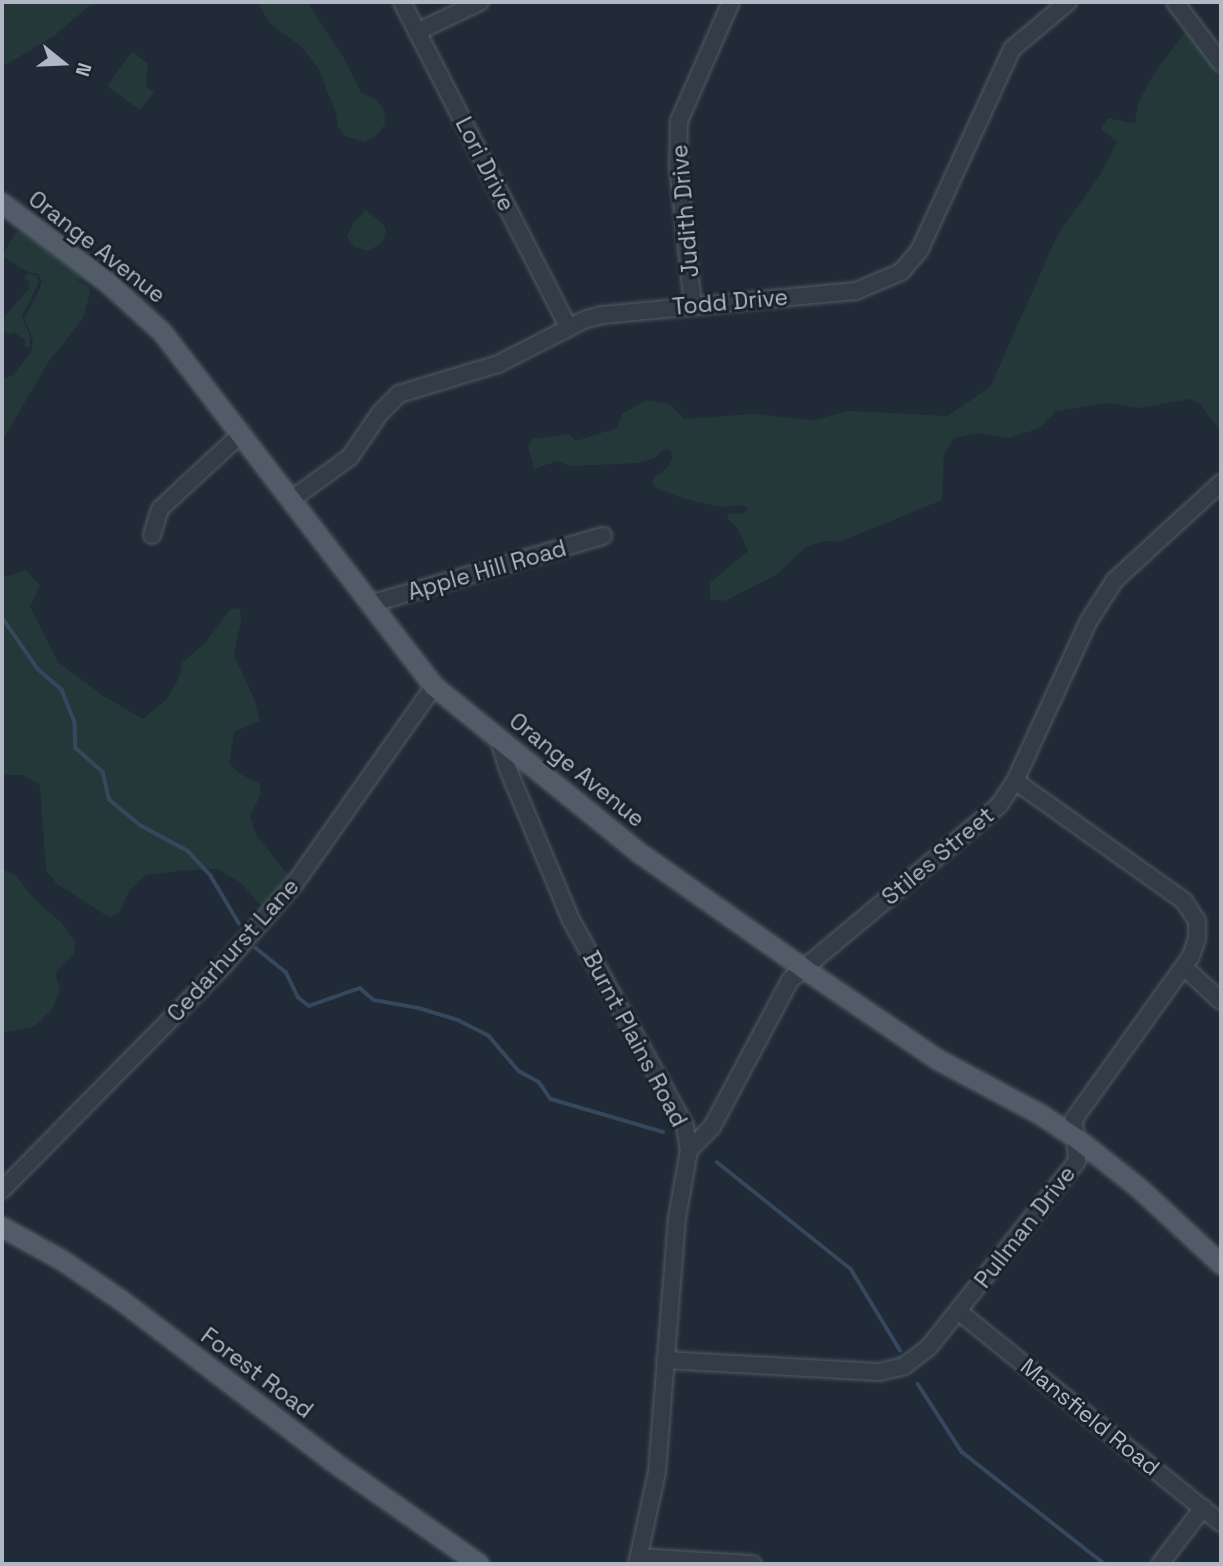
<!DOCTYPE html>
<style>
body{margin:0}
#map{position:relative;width:1223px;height:1566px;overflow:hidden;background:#212b37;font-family:"Space Grotesk",sans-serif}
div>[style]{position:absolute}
.green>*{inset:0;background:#243839}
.stream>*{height:3.5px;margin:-1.75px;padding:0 1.75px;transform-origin:1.75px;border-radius:1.75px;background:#35485e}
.roads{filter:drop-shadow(0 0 2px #525b65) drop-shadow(0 0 2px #525b65)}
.minor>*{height:16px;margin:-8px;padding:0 8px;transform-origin:8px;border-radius:8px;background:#343d47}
.major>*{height:19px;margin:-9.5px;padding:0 9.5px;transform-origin:9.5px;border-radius:9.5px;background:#525c68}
span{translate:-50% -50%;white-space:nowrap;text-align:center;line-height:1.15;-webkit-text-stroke:6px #1a222c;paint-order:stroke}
.street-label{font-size:23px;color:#afb8c4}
.frame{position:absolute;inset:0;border:4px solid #afb8c4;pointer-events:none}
.north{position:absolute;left:28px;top:28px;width:70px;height:70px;-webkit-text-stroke:5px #1a222c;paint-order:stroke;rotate:108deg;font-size:19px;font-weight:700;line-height:28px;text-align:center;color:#afb8c4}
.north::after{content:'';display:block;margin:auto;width:24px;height:32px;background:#afb8c4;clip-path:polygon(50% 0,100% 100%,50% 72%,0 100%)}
</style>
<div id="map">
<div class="green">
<i style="clip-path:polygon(2px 2px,107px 2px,89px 6px,54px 36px,2px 67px)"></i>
<i style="clip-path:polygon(257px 2px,307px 2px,343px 57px,361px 92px,375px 99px,384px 109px,385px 124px,376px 136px,364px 142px,345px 136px,338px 126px,336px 113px,319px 70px,302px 47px,270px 23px)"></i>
<i style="clip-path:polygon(1186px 31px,1221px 76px,1221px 431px,1200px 404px,1189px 399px,1139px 408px,1108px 403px,1056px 411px,1038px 429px,1008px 438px,978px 433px,954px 438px,944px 454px,942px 500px,839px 542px,825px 541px,807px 546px,776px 575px,725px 601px,710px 599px,710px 583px,748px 551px,737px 527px,727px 519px,729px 514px,745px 513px,748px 508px,741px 505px,723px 507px,685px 499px,656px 488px,652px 483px,654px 478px,668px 467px,673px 455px,670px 450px,662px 450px,655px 458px,639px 463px,570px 466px,557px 461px,534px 469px,528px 445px,532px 439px,569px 434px,576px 441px,617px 428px,622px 414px,647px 400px,669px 404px,684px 419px,753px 414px,813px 420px,850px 411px,948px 416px,990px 387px,1058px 234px,1100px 175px,1117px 142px,1101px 129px,1108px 118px,1135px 124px,1138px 103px,1154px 74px)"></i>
<i style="clip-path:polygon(132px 52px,148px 64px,146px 86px,154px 92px,140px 110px,107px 86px)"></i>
<i style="clip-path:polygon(366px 210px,384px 225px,386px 231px,383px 241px,369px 251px,355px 247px,347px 237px,353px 223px)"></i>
<i style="clip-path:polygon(21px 231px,81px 276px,78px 281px,89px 287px,90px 293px,82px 320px,49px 361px,2px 441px,2px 379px,13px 375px,31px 353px,33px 340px,24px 317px,38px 294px,42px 281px,38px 274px,28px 272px,2px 256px,15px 233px)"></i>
<i style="clip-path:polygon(27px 274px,36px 275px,39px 282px,22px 316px,30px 336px,29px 349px,24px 345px,26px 341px,14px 332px,10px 335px,2px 329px,2px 319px,29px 289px,29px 281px,24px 278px)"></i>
<i style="clip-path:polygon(26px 570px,40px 586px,30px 606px,58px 662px,102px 695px,143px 719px,166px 700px,179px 678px,182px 663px,204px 644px,232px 608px,240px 609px,241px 620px,234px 655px,254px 699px,260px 721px,234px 732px,229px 763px,240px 774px,260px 784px,260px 795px,250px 817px,256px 835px,289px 876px,262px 907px,241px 883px,218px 869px,185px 870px,146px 875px,129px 891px,120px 911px,110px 918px,56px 883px,46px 870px,40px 785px,24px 775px,2px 775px,2px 578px)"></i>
<i style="clip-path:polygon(2px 869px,15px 875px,35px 900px,62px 923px,75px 942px,74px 954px,55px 973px,60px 989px,53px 1008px,34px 1027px,2px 1033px)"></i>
</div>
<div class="stream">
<i style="left:2px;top:617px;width:63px;rotate:55.3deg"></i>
<i style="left:38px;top:669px;width:32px;rotate:41deg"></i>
<i style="left:62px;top:690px;width:35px;rotate:68deg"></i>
<i style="left:75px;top:723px;width:25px;rotate:88deg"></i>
<i style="left:76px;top:748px;width:36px;rotate:42deg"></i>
<i style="left:103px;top:772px;width:28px;rotate:77deg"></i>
<i style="left:109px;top:799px;width:40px;rotate:40deg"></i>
<i style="left:140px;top:825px;width:55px;rotate:28.4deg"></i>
<i style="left:188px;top:851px;width:34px;rotate:47deg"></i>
<i style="left:211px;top:876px;width:55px;rotate:59.2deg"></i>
<i style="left:256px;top:948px;width:38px;rotate:39deg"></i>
<i style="left:286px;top:972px;width:28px;rotate:64deg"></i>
<i style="left:298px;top:997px;width:14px;rotate:39deg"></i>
<i style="left:309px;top:1006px;width:54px;rotate:-19.4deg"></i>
<i style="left:360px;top:988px;width:18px;rotate:41deg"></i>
<i style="left:374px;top:1000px;width:46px;rotate:10.1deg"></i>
<i style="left:419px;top:1008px;width:41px;rotate:17.1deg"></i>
<i style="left:458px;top:1020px;width:35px;rotate:27deg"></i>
<i style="left:489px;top:1036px;width:46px;rotate:49.4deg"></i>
<i style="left:519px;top:1071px;width:23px;rotate:29deg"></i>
<i style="left:539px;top:1082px;width:21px;rotate:55deg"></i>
<i style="left:551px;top:1099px;width:117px;rotate:16.4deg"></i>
<i style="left:717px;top:1162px;width:171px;rotate:38.6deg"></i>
<i style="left:851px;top:1269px;width:95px;rotate:58.8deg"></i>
<i style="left:918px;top:1384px;width:81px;rotate:57.1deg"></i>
<i style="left:962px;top:1452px;width:182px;rotate:38.1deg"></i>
</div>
<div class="roads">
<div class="minor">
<i style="left:402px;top:2px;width:365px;rotate:62.9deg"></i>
<i style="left:1175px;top:2px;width:76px;rotate:53deg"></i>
<i style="left:417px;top:32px;width:70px;rotate:-25.5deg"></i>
<i style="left:693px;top:306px;width:142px;rotate:-96.1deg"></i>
<i style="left:678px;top:165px;width:44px;rotate:-88.7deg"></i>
<i style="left:679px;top:121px;width:130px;rotate:-66.4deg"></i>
<i style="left:292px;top:499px;width:72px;rotate:-35.9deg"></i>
<i style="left:350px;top:457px;width:53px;rotate:-55.7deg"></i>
<i style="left:380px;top:413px;width:27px;rotate:-45deg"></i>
<i style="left:399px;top:394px;width:103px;rotate:-16.9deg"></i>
<i style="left:498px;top:364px;width:99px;rotate:-27.1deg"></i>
<i style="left:586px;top:319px;width:16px;rotate:-14deg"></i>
<i style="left:602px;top:315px;width:255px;rotate:-5.4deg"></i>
<i style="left:856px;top:291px;width:49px;rotate:-22.9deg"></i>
<i style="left:901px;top:272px;width:30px;rotate:-50deg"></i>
<i style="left:920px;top:249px;width:220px;rotate:-65.3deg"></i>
<i style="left:1012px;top:49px;width:73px;rotate:-40deg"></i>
<i style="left:152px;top:535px;width:27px;rotate:-73deg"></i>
<i style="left:160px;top:509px;width:112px;rotate:-42.8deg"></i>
<i style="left:370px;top:604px;width:243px;rotate:-16.3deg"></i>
<i style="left:498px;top:737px;width:31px;rotate:73deg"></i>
<i style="left:507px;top:767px;width:166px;rotate:67.3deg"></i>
<i style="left:571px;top:920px;width:235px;rotate:61deg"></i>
<i style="left:685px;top:1126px;width:24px;rotate:81deg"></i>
<i style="left:689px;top:1150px;width:69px;rotate:100deg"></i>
<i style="left:677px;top:1218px;width:255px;rotate:94.5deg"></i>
<i style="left:657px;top:1472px;width:94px;rotate:102.3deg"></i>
<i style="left:1184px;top:967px;width:50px;rotate:42.6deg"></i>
<i style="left:689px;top:1150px;width:33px;rotate:-45deg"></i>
<i style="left:712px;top:1127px;width:166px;rotate:-62deg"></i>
<i style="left:790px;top:980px;width:273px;rotate:-39.9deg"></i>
<i style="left:999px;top:805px;width:29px;rotate:-56deg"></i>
<i style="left:1015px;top:781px;width:175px;rotate:-65.3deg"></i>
<i style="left:1088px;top:622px;width:50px;rotate:-57.3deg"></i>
<i style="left:1115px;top:580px;width:144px;rotate:-42.5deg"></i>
<i style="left:2px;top:1190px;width:316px;rotate:-45.4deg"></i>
<i style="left:224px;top:965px;width:108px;rotate:-49.1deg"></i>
<i style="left:295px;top:883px;width:241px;rotate:-54.8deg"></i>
<i style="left:958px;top:1311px;width:338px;rotate:38.9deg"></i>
<i style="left:665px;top:1360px;width:214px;rotate:3.2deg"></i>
<i style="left:879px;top:1372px;width:26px;rotate:-13deg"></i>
<i style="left:904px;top:1366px;width:31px;rotate:-37deg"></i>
<i style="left:929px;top:1347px;width:238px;rotate:-51.5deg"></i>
<i style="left:1077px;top:1161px;width:42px;rotate:-94.1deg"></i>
<i style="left:1074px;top:1119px;width:201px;rotate:-54.3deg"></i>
<i style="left:1191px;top:956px;width:18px;rotate:-71deg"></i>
<i style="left:1197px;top:939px;width:18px;rotate:-90deg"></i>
<i style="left:1197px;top:921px;width:24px;rotate:-123deg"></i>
<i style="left:1184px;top:901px;width:207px;rotate:-144.6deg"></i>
<i style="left:639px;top:1557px;width:114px;rotate:3.5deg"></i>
<i style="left:1160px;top:1564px;width:71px;rotate:-52.5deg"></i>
</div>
<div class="major">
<i style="left:2px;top:203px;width:131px;rotate:37deg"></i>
<i style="left:107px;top:282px;width:74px;rotate:42.3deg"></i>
<i style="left:162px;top:332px;width:446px;rotate:52.5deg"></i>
<i style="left:434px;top:686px;width:267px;rotate:39.1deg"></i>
<i style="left:641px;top:854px;width:198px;rotate:35.1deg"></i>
<i style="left:803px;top:968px;width:162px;rotate:34.2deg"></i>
<i style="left:937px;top:1059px;width:117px;rotate:28.1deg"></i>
<i style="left:1040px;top:1114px;width:43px;rotate:33.7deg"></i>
<i style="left:1076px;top:1138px;width:80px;rotate:38.4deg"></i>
<i style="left:1139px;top:1188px;width:112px;rotate:42.8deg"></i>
<i style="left:2px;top:1227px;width:68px;rotate:28.8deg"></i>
<i style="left:62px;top:1260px;width:71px;rotate:34.1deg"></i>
<i style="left:121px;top:1300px;width:265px;rotate:37.3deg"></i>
<i style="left:332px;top:1461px;width:179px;rotate:35deg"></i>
</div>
</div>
<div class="street-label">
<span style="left:485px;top:164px;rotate:63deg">Lori Drive</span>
<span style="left:685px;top:211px;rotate:-95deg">Judith Drive</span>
<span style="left:97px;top:247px;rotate:38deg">Orange Avenue</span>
<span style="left:730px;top:302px;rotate:-5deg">Todd Drive</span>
<span style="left:487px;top:570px;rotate:-16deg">Apple Hill Road</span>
<span style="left:577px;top:770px;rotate:39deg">Orange Avenue</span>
<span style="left:938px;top:856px;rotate:-40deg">Stiles Street</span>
<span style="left:233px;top:950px;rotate:-48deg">Cedarhurst Lane</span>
<span style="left:635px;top:1039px;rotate:62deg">Burnt Plains Road</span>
<span style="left:1025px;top:1227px;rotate:-52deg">Pullman Drive</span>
<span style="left:257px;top:1373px;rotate:37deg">Forest Road</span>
<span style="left:1090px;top:1417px;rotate:39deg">Mansfield Road</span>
</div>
<div class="frame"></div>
<div class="north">N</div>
</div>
